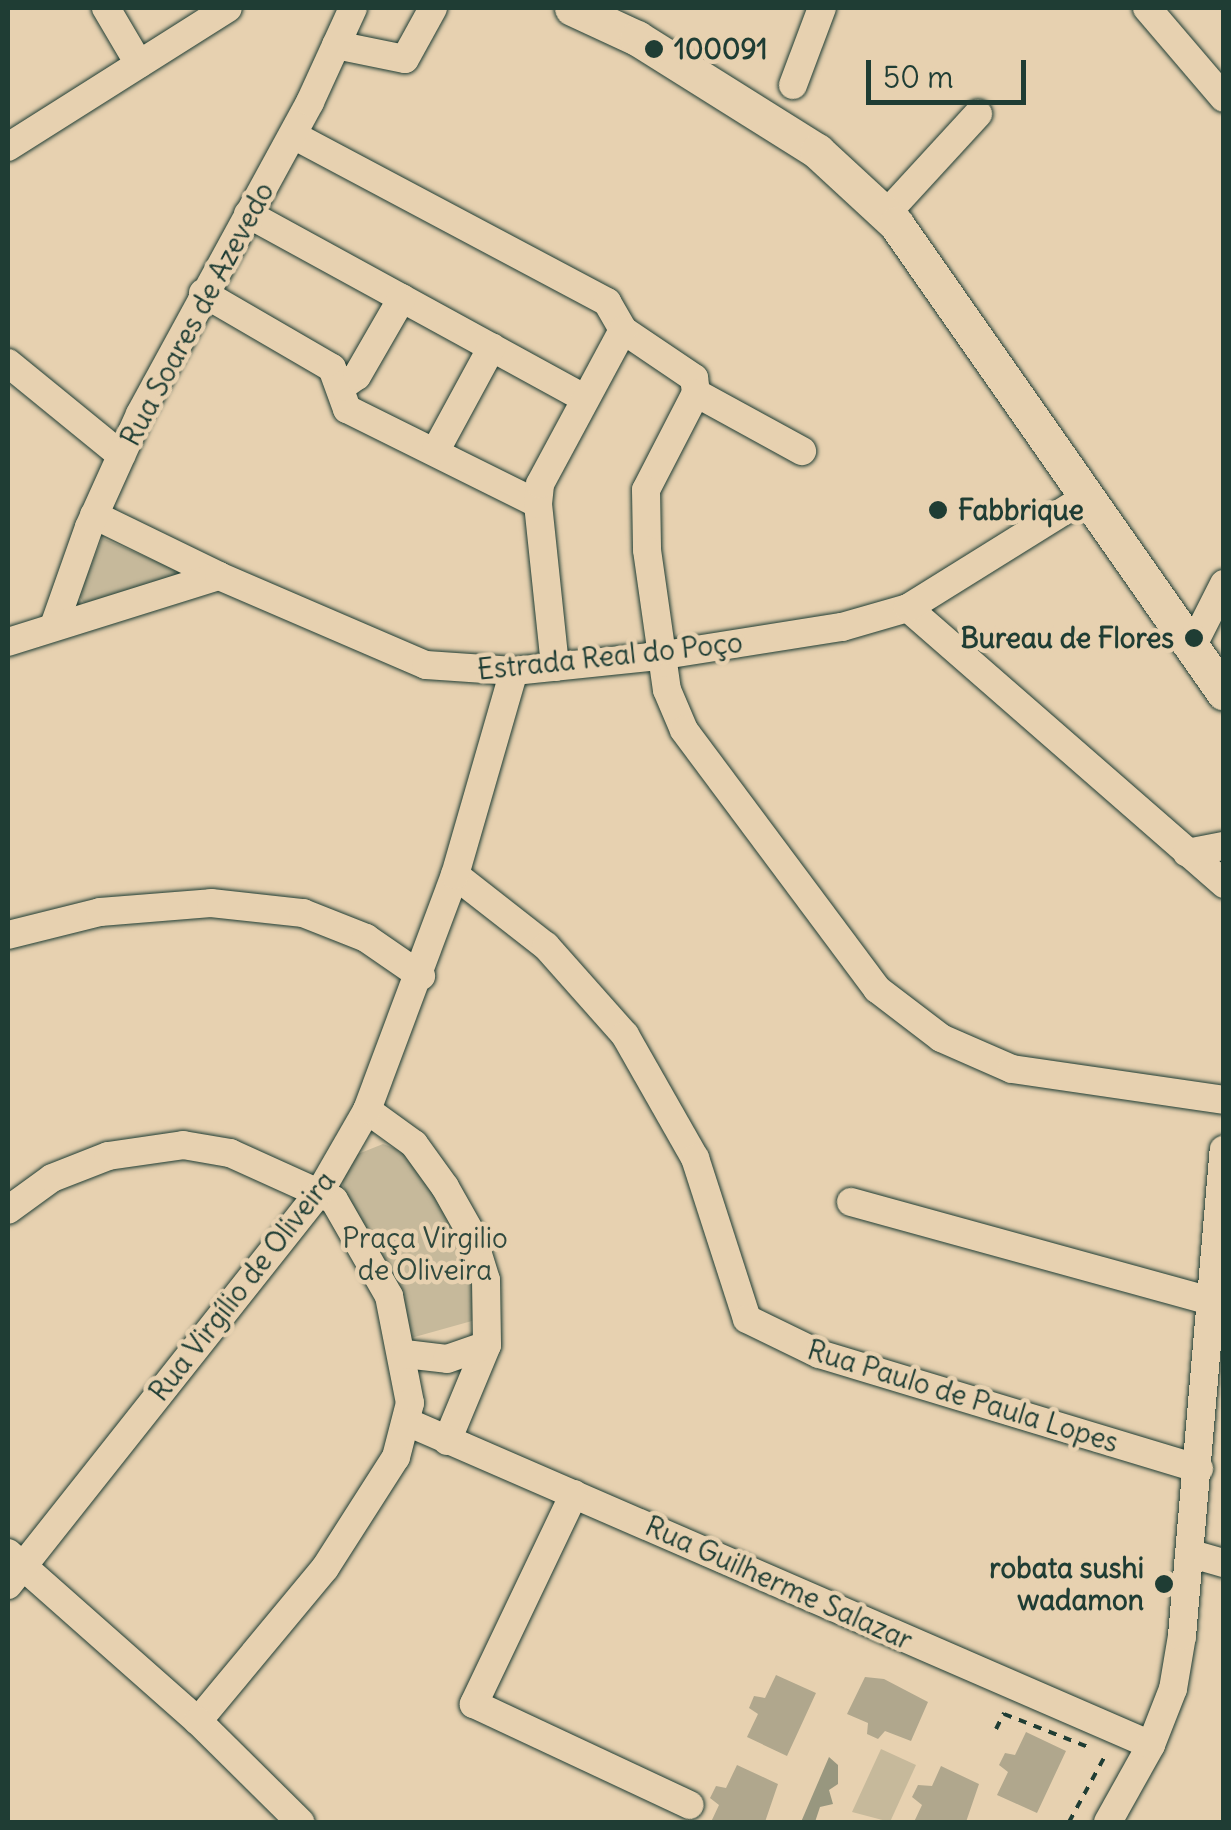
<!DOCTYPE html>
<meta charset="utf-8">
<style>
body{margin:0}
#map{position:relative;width:1231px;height:1830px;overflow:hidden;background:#e7d1b0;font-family:Delius,sans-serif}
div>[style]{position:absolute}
.green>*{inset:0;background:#c6b99b}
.water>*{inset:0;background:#98977f}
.building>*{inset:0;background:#b0a78d}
.path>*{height:4px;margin-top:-2px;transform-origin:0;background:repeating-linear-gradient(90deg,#1f3d34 0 8px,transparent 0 16px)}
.roads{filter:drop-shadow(0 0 2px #1f3d34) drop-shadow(0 0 2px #1f3d34)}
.minor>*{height:28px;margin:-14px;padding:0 14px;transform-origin:14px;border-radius:14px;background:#e7d1b0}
.major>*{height:35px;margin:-17.5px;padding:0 17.5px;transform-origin:17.5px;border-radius:17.5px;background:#e7d1b0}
.dots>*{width:28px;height:28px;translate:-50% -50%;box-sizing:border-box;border:5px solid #e7d1b0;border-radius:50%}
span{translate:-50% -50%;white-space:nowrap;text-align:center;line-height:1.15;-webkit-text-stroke:9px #e7d1b0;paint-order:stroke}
.poi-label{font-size:28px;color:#1f3d34;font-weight:700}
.left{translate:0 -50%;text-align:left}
.right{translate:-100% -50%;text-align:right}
.street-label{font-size:28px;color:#1f3d34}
.park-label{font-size:28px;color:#30493e}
.frame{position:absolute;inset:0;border:10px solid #1f3d34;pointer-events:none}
.scale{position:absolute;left:866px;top:60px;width:160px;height:45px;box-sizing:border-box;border:5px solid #1f3d34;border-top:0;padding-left:12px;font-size:30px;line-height:35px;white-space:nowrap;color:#1f3d34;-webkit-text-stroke:8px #e7d1b0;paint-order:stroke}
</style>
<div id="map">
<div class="green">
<i style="clip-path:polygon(102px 538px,174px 569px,177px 577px,85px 604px,79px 596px)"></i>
<i style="clip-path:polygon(383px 1144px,405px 1152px,446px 1208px,474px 1270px,479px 1319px,411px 1338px,342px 1183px,353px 1156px)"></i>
<i style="clip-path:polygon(881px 1749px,916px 1765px,890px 1822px,852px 1812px)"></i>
</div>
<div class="water">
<i style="clip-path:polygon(829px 1757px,838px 1765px,838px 1784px,829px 1790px,833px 1804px,820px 1807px,815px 1822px,801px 1822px)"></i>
</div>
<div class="building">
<i style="clip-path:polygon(776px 1675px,816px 1693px,787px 1756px,747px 1737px,758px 1714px,749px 1708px,754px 1696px,765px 1698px)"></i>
<i style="clip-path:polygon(865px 1677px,884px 1679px,928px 1702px,911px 1741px,885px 1731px,878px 1739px,867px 1734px,868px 1723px,847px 1714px)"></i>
<i style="clip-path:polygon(1026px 1732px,1066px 1751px,1037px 1813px,997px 1795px,1008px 1772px,999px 1765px,1005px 1753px,1015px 1755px)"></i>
<i style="clip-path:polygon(737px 1765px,778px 1784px,765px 1822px,711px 1822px,719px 1805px,710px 1798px,716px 1786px,726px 1788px)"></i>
<i style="clip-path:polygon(941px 1766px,979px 1784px,966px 1822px,914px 1822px,922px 1805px,912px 1797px,918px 1785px,932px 1786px)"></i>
</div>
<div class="path">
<i style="left:1004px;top:1714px;width:90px;rotate:21.4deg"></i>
<i style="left:996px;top:1729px;width:18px;rotate:-63deg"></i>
<i style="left:1069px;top:1822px;width:77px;rotate:-61.4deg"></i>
</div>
<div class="roads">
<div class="minor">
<i style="left:106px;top:8px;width:65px;rotate:59.5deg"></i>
<i style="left:1147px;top:8px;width:118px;rotate:49.5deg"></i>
<i style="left:336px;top:45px;width:70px;rotate:11.5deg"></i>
<i style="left:405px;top:59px;width:58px;rotate:-61.2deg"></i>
<i style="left:793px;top:85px;width:82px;rotate:-69.4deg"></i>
<i style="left:293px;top:135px;width:356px;rotate:28deg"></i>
<i style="left:607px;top:302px;width:32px;rotate:60deg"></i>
<i style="left:623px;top:330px;width:86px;rotate:34.1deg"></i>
<i style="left:694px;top:378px;width:15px;rotate:82deg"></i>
<i style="left:696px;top:393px;width:121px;rotate:28.7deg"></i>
<i style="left:8px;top:147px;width:260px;rotate:-32.3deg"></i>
<i style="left:248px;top:214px;width:383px;rotate:28.7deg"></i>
<i style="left:886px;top:214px;width:136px;rotate:-47.4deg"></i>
<i style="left:203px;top:293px;width:149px;rotate:30.2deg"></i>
<i style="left:332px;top:368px;width:44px;rotate:69.9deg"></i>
<i style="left:347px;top:409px;width:213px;rotate:26.4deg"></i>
<i style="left:538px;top:504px;width:164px;rotate:84deg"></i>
<i style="left:8px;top:363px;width:146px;rotate:39.2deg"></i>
<i style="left:341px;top:387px;width:19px;rotate:-35deg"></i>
<i style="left:357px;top:376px;width:90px;rotate:-60deg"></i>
<i style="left:696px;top:393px;width:109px;rotate:117.3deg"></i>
<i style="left:646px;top:490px;width:60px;rotate:89deg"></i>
<i style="left:647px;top:550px;width:141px;rotate:81.9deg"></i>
<i style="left:667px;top:690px;width:43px;rotate:67deg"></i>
<i style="left:684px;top:730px;width:323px;rotate:53.3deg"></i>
<i style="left:877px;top:989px;width:81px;rotate:37.4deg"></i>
<i style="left:941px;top:1038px;width:77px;rotate:23.6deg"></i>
<i style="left:1012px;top:1069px;width:214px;rotate:8.3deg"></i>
<i style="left:436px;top:450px;width:117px;rotate:-61.5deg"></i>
<i style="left:538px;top:504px;width:20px;rotate:-84deg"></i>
<i style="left:540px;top:484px;width:175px;rotate:-61.7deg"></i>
<i style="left:94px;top:515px;width:139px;rotate:26deg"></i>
<i style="left:908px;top:608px;width:420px;rotate:41.1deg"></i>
<i style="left:54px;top:626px;width:105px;rotate:-70.5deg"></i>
<i style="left:89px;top:527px;width:124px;rotate:-65.7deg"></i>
<i style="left:140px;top:414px;width:355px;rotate:-61.4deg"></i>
<i style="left:310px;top:102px;width:103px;rotate:-65.4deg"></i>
<i style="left:8px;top:642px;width:221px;rotate:-17.4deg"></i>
<i style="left:219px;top:576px;width:225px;rotate:23.3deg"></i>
<i style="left:426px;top:665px;width:88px;rotate:3.9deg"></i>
<i style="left:514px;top:671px;width:145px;rotate:-5.9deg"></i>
<i style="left:658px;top:656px;width:186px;rotate:-9deg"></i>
<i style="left:842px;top:627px;width:69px;rotate:-16.1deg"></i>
<i style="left:908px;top:608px;width:210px;rotate:-31.9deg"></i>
<i style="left:1192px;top:647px;width:71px;rotate:-63.1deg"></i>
<i style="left:1187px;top:853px;width:38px;rotate:-11deg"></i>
<i style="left:455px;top:875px;width:115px;rotate:38deg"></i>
<i style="left:546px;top:946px;width:119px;rotate:48.4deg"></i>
<i style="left:625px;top:1035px;width:142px;rotate:60.4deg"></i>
<i style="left:695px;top:1158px;width:169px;rotate:72.1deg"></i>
<i style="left:747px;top:1319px;width:80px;rotate:25.9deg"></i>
<i style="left:819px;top:1354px;width:397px;rotate:16.8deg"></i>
<i style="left:8px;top:935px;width:95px;rotate:-14deg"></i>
<i style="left:100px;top:912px;width:111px;rotate:-4.6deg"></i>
<i style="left:211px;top:903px;width:93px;rotate:6.2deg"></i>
<i style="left:303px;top:913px;width:68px;rotate:21.6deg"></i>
<i style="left:366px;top:938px;width:67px;rotate:34.6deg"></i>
<i style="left:367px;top:1110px;width:58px;rotate:35.9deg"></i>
<i style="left:414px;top:1144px;width:53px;rotate:54.2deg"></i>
<i style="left:445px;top:1187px;width:55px;rotate:60.6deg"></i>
<i style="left:472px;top:1235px;width:47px;rotate:72.7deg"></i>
<i style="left:486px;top:1280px;width:65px;rotate:89.1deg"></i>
<i style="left:487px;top:1345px;width:104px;rotate:112.6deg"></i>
<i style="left:851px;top:1202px;width:376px;rotate:15.4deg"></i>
<i style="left:8px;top:1210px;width:54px;rotate:-36deg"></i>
<i style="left:52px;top:1178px;width:60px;rotate:-21.4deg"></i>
<i style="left:108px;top:1156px;width:76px;rotate:-8.3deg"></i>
<i style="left:183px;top:1145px;width:48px;rotate:9.7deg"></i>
<i style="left:230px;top:1153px;width:114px;rotate:24.3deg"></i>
<i style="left:334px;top:1200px;width:111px;rotate:60.2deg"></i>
<i style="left:389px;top:1296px;width:109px;rotate:78.9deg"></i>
<i style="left:410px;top:1403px;width:56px;rotate:104.5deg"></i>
<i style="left:396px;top:1457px;width:132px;rotate:122.6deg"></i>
<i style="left:325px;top:1568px;width:199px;rotate:129.7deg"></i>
<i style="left:405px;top:1354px;width:42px;rotate:6.8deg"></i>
<i style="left:447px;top:1359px;width:42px;rotate:-19.3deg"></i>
<i style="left:407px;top:1422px;width:811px;rotate:23.47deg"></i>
<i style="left:574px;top:1494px;width:233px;rotate:115.5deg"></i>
<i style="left:474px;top:1704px;width:238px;rotate:25.1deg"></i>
<i style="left:8px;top:1553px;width:254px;rotate:41.5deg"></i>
<i style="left:198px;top:1721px;width:144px;rotate:44.7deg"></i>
<i style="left:1192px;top:1554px;width:33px;rotate:16deg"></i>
<i style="left:8px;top:1585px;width:504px;rotate:-51.61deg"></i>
<i style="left:321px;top:1190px;width:92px;rotate:-60.1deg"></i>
<i style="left:367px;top:1110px;width:251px;rotate:-69.5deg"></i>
<i style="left:455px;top:875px;width:212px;rotate:-73.9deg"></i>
<i style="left:1108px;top:1822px;width:88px;rotate:-60.8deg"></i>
<i style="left:1151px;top:1745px;width:60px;rotate:-68.6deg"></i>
<i style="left:1173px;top:1689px;width:54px;rotate:-80.4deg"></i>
<i style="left:1182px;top:1636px;width:488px;rotate:-85.1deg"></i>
</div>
<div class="major">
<i style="left:572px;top:8px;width:72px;rotate:24.8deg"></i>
<i style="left:637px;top:38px;width:213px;rotate:32.1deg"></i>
<i style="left:817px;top:151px;width:108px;rotate:42.7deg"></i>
<i style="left:896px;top:224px;width:572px;rotate:55.03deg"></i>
</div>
</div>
<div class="dots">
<i style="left:654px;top:49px;background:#1f3d34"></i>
<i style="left:938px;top:510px;background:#1f3d34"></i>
<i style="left:1194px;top:638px;background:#1f3d34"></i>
<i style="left:1164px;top:1584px;background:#1f3d34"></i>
</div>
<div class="poi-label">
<span class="left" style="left:674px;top:49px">100091</span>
<span class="left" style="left:958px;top:510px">Fabbrique</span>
<span class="right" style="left:1174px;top:638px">Bureau de Flores</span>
<span class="right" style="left:1144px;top:1584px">robata sushi<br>wadamon</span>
</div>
<div class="street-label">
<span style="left:197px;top:314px;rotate:-62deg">Rua Soares de Azevedo</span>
<span style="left:610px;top:656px;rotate:-6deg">Estrada Real do Poço</span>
<span style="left:242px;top:1286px;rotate:-52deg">Rua Virgílio de Oliveira</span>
<span style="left:963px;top:1396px;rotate:17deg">Rua Paulo de Paula Lopes</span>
<span style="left:779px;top:1583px;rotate:24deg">Rua Guilherme Salazar</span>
</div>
<div class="park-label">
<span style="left:425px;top:1254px">Praça Virgilio<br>de Oliveira</span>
</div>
<div class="frame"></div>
<div class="scale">50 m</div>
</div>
